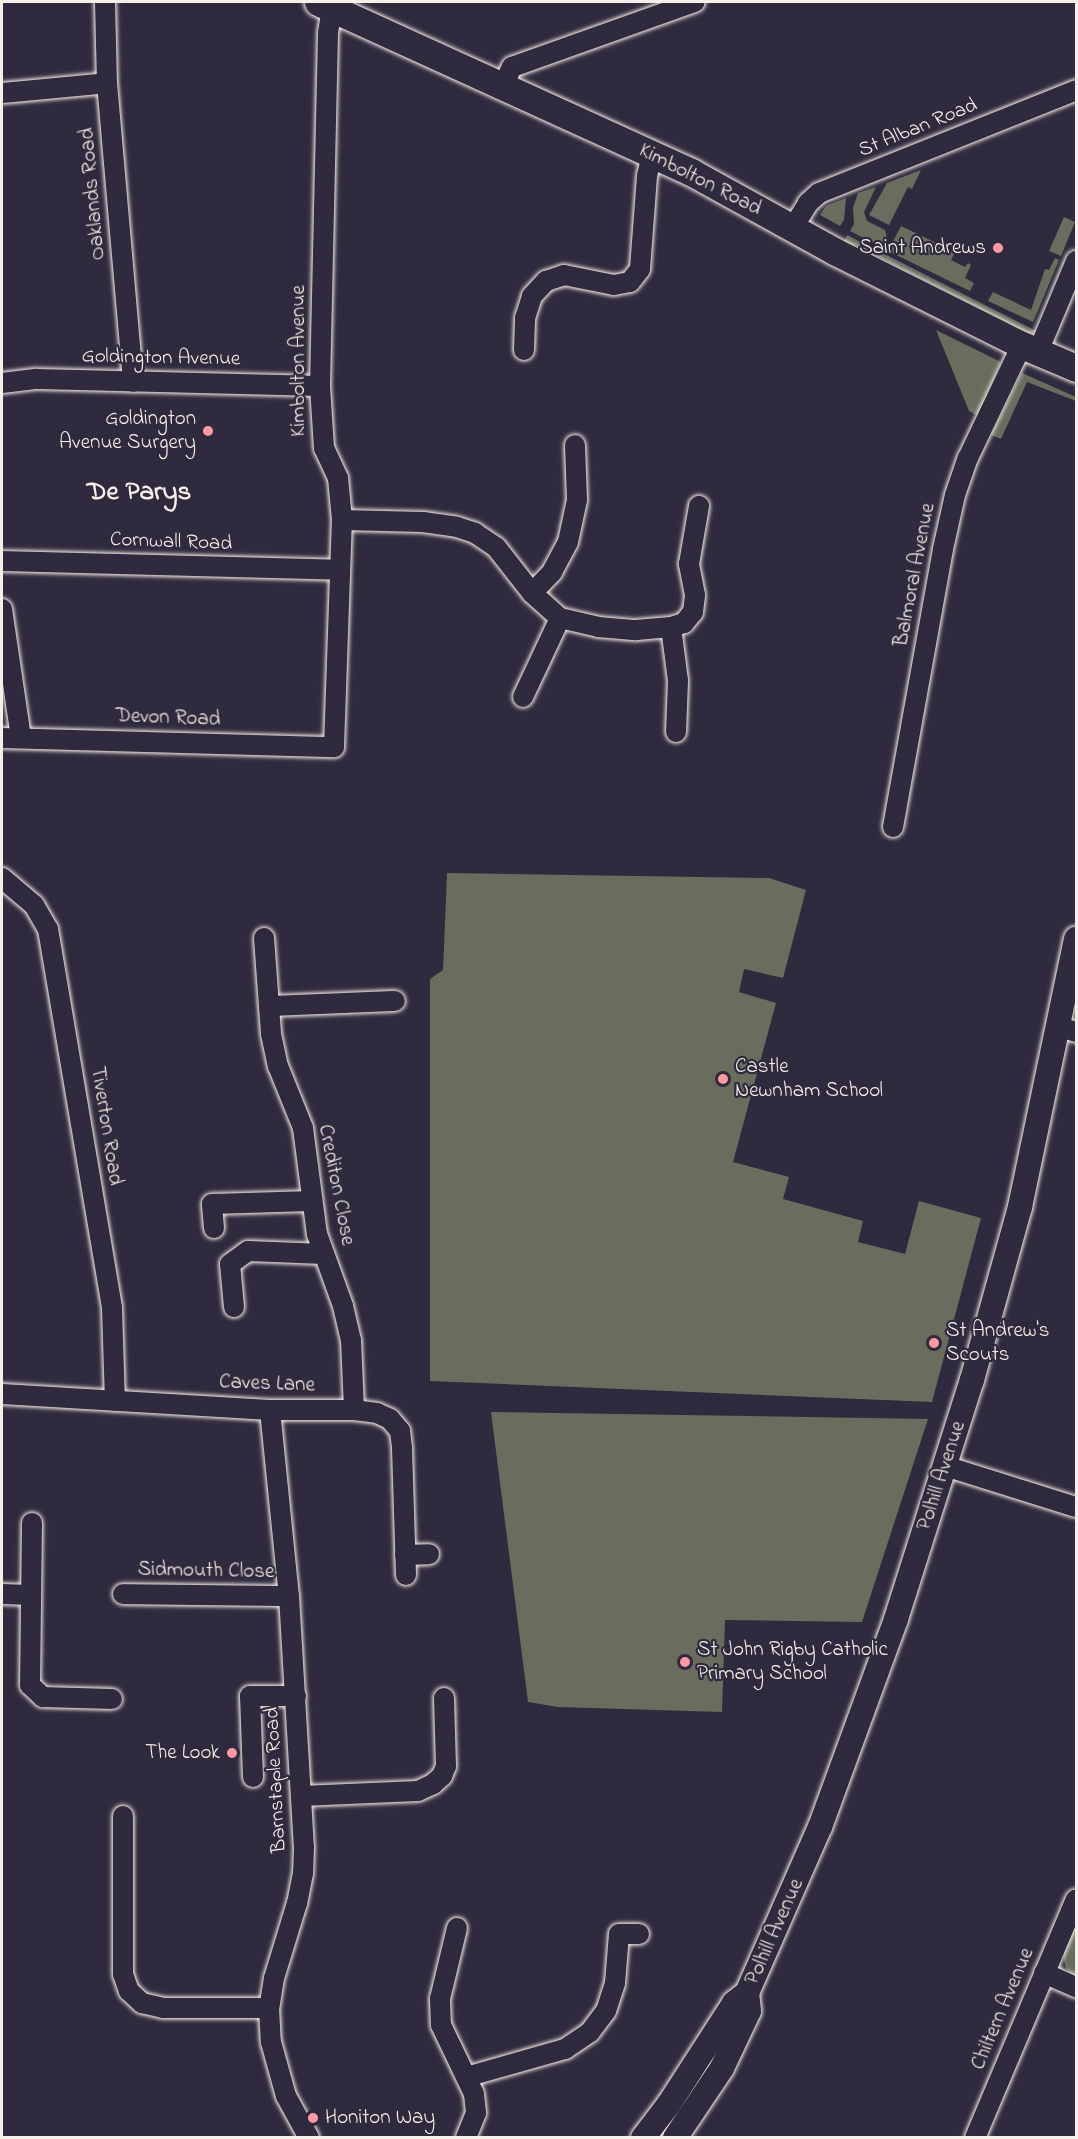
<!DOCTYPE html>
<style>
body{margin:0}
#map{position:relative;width:1078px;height:2139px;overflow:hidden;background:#2f2a3d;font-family:"Indie Flower",sans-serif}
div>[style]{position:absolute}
.green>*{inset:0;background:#6a6c5e}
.roads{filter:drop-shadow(0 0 2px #f4f1e8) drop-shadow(0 0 2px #f4f1e8)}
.minor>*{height:20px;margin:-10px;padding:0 10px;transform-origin:10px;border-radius:10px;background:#2f2a3d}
.tertiary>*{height:24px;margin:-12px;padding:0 12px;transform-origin:12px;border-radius:12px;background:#2f2a3d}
.secondary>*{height:27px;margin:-13.5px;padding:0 13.5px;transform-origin:13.5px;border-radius:13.5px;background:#2f2a3d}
.dots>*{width:16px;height:16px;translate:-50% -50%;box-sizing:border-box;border:3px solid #2f2a3d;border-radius:50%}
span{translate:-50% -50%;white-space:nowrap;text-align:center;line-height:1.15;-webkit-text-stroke:4.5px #2f2a3d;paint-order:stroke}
.street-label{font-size:21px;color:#f4f1e8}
.poi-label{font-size:21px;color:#f4f1e8}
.right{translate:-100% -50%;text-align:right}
.left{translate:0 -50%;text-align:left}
.district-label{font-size:27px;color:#f4f1e8;font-weight:700}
.frame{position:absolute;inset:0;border:3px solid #f4f1e8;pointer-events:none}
</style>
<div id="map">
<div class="green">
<i style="clip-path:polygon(921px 170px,912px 189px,908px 187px,889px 225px,869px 215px,887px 183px)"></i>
<i style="clip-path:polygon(876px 187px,864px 212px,867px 221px,885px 230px,887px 238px,881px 247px,850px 231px,854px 224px,853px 208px,858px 193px)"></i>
<i style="clip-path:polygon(846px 198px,844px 220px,840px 226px,820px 215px,826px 206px)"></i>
<i style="clip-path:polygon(1064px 217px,1075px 222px,1061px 256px,1049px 251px)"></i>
<i style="clip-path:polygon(901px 226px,955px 252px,951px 260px,965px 267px,968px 263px,971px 265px,965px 278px,974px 283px,970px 291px,888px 251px)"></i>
<i style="clip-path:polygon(847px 235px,1036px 331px,1027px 335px,1013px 332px,1009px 323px,856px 245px,842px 244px)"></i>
<i style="clip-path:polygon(1055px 258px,1059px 260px,1033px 322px,988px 301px,993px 292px,1031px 310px,1045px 269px,1049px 270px)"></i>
<i style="clip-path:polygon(936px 330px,1001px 362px,978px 416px,969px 411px)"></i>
<i style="clip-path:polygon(1022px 373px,1076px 397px,1076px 401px,1027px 382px,1001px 439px,991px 435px)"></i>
<i style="clip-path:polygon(447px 873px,769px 878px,806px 890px,783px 978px,744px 969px,739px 992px,776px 1003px,733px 1162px,789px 1177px,783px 1199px,863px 1221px,858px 1242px,905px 1254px,919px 1201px,981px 1218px,932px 1402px,430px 1381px,430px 979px,443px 970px)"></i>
<i style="clip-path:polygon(491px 1412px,928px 1419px,862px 1622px,725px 1620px,722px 1712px,558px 1707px,528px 1702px)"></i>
<i style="clip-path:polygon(1076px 1920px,1076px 1978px,1066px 1968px,1064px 1960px,1064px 1952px)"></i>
</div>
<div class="roads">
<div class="minor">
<i style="left:105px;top:2px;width:81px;rotate:88.6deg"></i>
<i style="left:107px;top:83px;width:300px;rotate:85deg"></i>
<i style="left:503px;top:86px;width:21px;rotate:-65deg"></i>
<i style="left:512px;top:67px;width:194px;rotate:-19.6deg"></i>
<i style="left:2px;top:93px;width:105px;rotate:-5.4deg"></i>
<i style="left:792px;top:229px;width:31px;rotate:-58deg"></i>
<i style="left:808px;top:203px;width:15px;rotate:-42deg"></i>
<i style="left:819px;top:193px;width:277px;rotate:-21.8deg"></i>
<i style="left:524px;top:350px;width:32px;rotate:-88deg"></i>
<i style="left:525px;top:318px;width:23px;rotate:-72deg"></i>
<i style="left:532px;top:296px;width:21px;rotate:-47deg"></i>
<i style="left:546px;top:281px;width:19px;rotate:-18deg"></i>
<i style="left:564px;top:275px;width:51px;rotate:11.3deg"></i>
<i style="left:614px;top:285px;width:16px;rotate:-11deg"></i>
<i style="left:630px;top:282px;width:16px;rotate:-52deg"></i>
<i style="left:640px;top:269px;width:93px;rotate:-85.7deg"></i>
<i style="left:647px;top:176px;width:23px;rotate:-77deg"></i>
<i style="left:1038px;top:352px;width:99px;rotate:-67.3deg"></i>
<i style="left:2px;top:383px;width:35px;rotate:-7deg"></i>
<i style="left:37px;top:379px;width:283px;rotate:1.4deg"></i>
<i style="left:342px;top:520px;width:81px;rotate:1.4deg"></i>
<i style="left:423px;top:522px;width:34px;rotate:8deg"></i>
<i style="left:457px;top:527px;width:19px;rotate:18deg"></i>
<i style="left:475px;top:533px;width:25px;rotate:34deg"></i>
<i style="left:496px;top:547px;width:58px;rotate:52deg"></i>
<i style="left:532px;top:593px;width:38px;rotate:42deg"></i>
<i style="left:560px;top:618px;width:39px;rotate:13deg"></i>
<i style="left:598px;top:627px;width:38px;rotate:5deg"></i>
<i style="left:636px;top:630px;width:35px;rotate:-5deg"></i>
<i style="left:671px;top:627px;width:14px;rotate:-17deg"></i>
<i style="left:684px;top:623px;width:14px;rotate:-51deg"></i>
<i style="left:693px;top:612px;width:17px;rotate:-83deg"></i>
<i style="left:695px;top:595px;width:32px;rotate:-101deg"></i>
<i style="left:689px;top:564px;width:59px;rotate:-80.2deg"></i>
<i style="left:2px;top:561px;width:337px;rotate:1.5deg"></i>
<i style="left:532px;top:593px;width:29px;rotate:-46deg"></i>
<i style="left:552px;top:572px;width:34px;rotate:-62deg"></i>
<i style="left:568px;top:542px;width:43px;rotate:-77.9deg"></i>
<i style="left:577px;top:500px;width:55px;rotate:-92.1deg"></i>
<i style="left:2px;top:609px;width:130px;rotate:81.6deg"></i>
<i style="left:671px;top:627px;width:54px;rotate:82.6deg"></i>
<i style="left:678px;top:681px;width:51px;rotate:92.2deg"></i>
<i style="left:523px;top:697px;width:87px;rotate:-64.9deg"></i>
<i style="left:2px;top:738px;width:332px;rotate:1.6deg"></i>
<i style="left:334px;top:747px;width:227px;rotate:-88deg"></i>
<i style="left:342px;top:520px;width:42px;rotate:-95.4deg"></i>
<i style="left:338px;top:478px;width:33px;rotate:-115deg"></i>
<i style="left:324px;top:448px;width:62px;rotate:-93.7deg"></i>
<i style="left:320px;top:386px;width:353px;rotate:-88.7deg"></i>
<i style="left:328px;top:33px;width:24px;rotate:-81deg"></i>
<i style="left:893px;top:827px;width:282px;rotate:-79.8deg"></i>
<i style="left:943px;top:549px;width:55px;rotate:-77.5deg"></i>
<i style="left:955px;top:495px;width:39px;rotate:-71deg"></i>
<i style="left:968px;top:458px;width:125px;rotate:-64.5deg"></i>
<i style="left:2px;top:878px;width:42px;rotate:40.2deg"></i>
<i style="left:34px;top:905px;width:28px;rotate:60deg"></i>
<i style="left:48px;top:929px;width:384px;rotate:80.4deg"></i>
<i style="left:112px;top:1308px;width:93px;rotate:88.2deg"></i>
<i style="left:264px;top:938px;width:96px;rotate:85.8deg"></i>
<i style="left:271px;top:1034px;width:33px;rotate:78deg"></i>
<i style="left:278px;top:1066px;width:67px;rotate:68deg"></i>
<i style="left:303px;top:1128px;width:107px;rotate:82.5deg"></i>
<i style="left:317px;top:1234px;width:77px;rotate:70.1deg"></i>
<i style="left:343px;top:1306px;width:35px;rotate:77deg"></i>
<i style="left:351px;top:1340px;width:70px;rotate:87.5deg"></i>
<i style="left:269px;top:1006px;width:126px;rotate:-2.3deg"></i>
<i style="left:1059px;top:1027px;width:18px;rotate:16deg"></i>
<i style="left:214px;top:1228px;width:24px;rotate:-95deg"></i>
<i style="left:212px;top:1204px;width:100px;rotate:-1.7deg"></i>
<i style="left:234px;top:1307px;width:43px;rotate:-95.3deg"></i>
<i style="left:230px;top:1264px;width:22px;rotate:-36deg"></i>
<i style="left:248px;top:1251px;width:76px;rotate:2.3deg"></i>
<i style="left:2px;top:1394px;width:268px;rotate:3.4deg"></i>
<i style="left:270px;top:1410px;width:84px"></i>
<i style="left:354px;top:1410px;width:23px;rotate:7deg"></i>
<i style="left:377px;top:1413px;width:14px;rotate:25deg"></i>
<i style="left:390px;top:1419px;width:16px;rotate:50deg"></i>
<i style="left:400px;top:1431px;width:17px;rotate:83deg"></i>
<i style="left:402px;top:1448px;width:127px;rotate:88.2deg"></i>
<i style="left:270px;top:1410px;width:187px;rotate:84.2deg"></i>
<i style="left:289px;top:1596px;width:251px;rotate:86.6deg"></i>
<i style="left:304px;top:1847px;width:26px;rotate:92deg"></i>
<i style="left:303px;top:1873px;width:31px;rotate:101deg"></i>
<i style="left:297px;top:1903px;width:78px;rotate:107deg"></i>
<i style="left:274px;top:1978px;width:30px;rotate:99deg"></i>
<i style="left:269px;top:2008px;width:34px;rotate:87deg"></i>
<i style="left:271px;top:2042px;width:56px;rotate:74.5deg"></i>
<i style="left:286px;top:2096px;width:48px;rotate:61.3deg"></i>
<i style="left:945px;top:1466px;width:137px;rotate:17.4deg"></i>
<i style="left:32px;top:1523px;width:162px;rotate:90.7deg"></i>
<i style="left:30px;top:1685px;width:18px;rotate:43deg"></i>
<i style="left:43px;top:1697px;width:69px;rotate:1.7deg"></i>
<i style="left:405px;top:1555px;width:24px;rotate:-2deg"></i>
<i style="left:2px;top:1594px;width:29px;rotate:2deg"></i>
<i style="left:123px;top:1594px;width:166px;rotate:0.7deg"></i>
<i style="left:253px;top:1777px;width:81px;rotate:-92.1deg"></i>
<i style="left:250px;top:1696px;width:46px"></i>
<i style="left:301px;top:1796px;width:117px;rotate:-2.4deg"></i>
<i style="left:418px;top:1791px;width:17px;rotate:-25deg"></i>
<i style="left:433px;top:1784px;width:12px;rotate:-42deg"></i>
<i style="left:442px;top:1776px;width:11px;rotate:-68deg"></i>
<i style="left:446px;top:1766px;width:68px;rotate:-91.7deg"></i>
<i style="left:123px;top:1816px;width:158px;rotate:90deg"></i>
<i style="left:123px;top:1974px;width:18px;rotate:71deg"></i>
<i style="left:129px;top:1991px;width:18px;rotate:43deg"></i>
<i style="left:142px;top:2003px;width:22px;rotate:13deg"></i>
<i style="left:163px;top:2008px;width:106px"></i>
<i style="left:457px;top:1928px;width:73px;rotate:103.5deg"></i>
<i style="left:440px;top:1999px;width:26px;rotate:88deg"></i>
<i style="left:441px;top:2025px;width:76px;rotate:64.4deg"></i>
<i style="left:474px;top:2094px;width:19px;rotate:84deg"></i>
<i style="left:476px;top:2113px;width:27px;rotate:112deg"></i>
<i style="left:1044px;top:1973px;width:35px;rotate:24deg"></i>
<i style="left:466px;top:2077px;width:103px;rotate:-15.8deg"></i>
<i style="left:565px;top:2049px;width:30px;rotate:-34deg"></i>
<i style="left:590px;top:2032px;width:26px;rotate:-53deg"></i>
<i style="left:606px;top:2011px;width:29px;rotate:-72deg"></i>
<i style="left:615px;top:1983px;width:49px;rotate:-85.3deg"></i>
<i style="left:619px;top:1934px;width:20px"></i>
<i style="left:975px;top:2138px;width:259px;rotate:-67.1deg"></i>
</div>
<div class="tertiary">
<i style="left:643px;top:2138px;width:43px;rotate:-52.6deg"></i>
<i style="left:669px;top:2104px;width:120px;rotate:-57.2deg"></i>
<i style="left:734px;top:2003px;width:16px;rotate:-38deg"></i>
<i style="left:747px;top:1993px;width:181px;rotate:-66.3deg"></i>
<i style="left:820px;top:1827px;width:221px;rotate:-69.9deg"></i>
<i style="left:896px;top:1619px;width:251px;rotate:-72.4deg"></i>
<i style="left:972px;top:1380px;width:180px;rotate:-74.5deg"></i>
<i style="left:1020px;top:1207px;width:274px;rotate:-78.2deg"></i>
<i style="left:675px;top:2138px;width:84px;rotate:-56.1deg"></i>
<i style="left:722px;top:2068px;width:63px;rotate:-64.7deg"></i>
<i style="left:749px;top:2011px;width:18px;rotate:-96deg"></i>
</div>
<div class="secondary">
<i style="left:318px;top:2px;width:410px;rotate:24.5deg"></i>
<i style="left:691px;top:172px;width:163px;rotate:28.9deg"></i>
<i style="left:834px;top:251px;width:210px;rotate:26.6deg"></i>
<i style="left:1022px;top:345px;width:59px;rotate:23.1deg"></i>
</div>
</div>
<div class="dots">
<i style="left:998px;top:248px;background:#ff9aa2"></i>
<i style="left:208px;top:431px;background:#ff9aa2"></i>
<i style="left:723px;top:1079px;background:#ff9aa2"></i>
<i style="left:934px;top:1343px;background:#ff9aa2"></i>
<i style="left:685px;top:1662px;background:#ff9aa2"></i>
<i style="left:232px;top:1753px;background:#ff9aa2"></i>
<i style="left:313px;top:2118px;background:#ff9aa2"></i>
</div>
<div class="street-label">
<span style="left:918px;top:128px;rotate:-22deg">St Alban Road</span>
<span style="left:700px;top:180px;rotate:27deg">Kimbolton Road</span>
<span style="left:93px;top:194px;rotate:-95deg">Oaklands Road</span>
<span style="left:161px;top:358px;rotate:1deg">Goldington Avenue</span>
<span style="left:299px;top:361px;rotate:-90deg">Kimbolton Avenue</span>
<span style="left:171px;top:542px;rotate:2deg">Cornwall Road</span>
<span style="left:915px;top:575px;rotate:-79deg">Balmoral Avenue</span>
<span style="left:168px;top:718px;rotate:2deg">Devon Road</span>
<span style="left:106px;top:1126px;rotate:81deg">Tiverton Road</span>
<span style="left:336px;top:1185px;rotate:79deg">Crediton Close</span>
<span style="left:267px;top:1384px;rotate:2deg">Caves Lane</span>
<span style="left:942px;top:1476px;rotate:-72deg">Polhill Avenue</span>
<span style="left:206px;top:1571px;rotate:1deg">Sidmouth Close</span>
<span style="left:276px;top:1780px;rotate:-93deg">Barnstaple Road</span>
<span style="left:775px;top:1932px;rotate:-66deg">Polhill Avenue</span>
<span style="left:1003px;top:2009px;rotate:-67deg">Chiltern Avenue</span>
</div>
<div class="poi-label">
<span class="right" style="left:986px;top:248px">Saint Andrews</span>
<span class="right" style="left:196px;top:431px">Goldington<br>Avenue Surgery</span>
<span class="left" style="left:735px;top:1079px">Castle<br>Newnham School</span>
<span class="left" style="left:946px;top:1343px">St Andrew's<br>Scouts</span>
<span class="left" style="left:697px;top:1662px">St John Rigby Catholic<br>Primary School</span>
<span class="right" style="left:220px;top:1753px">The Look</span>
<span class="left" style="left:325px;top:2118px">Honiton Way</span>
</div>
<div class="district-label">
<span style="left:139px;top:493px">De Parys</span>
</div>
<div class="frame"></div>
</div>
